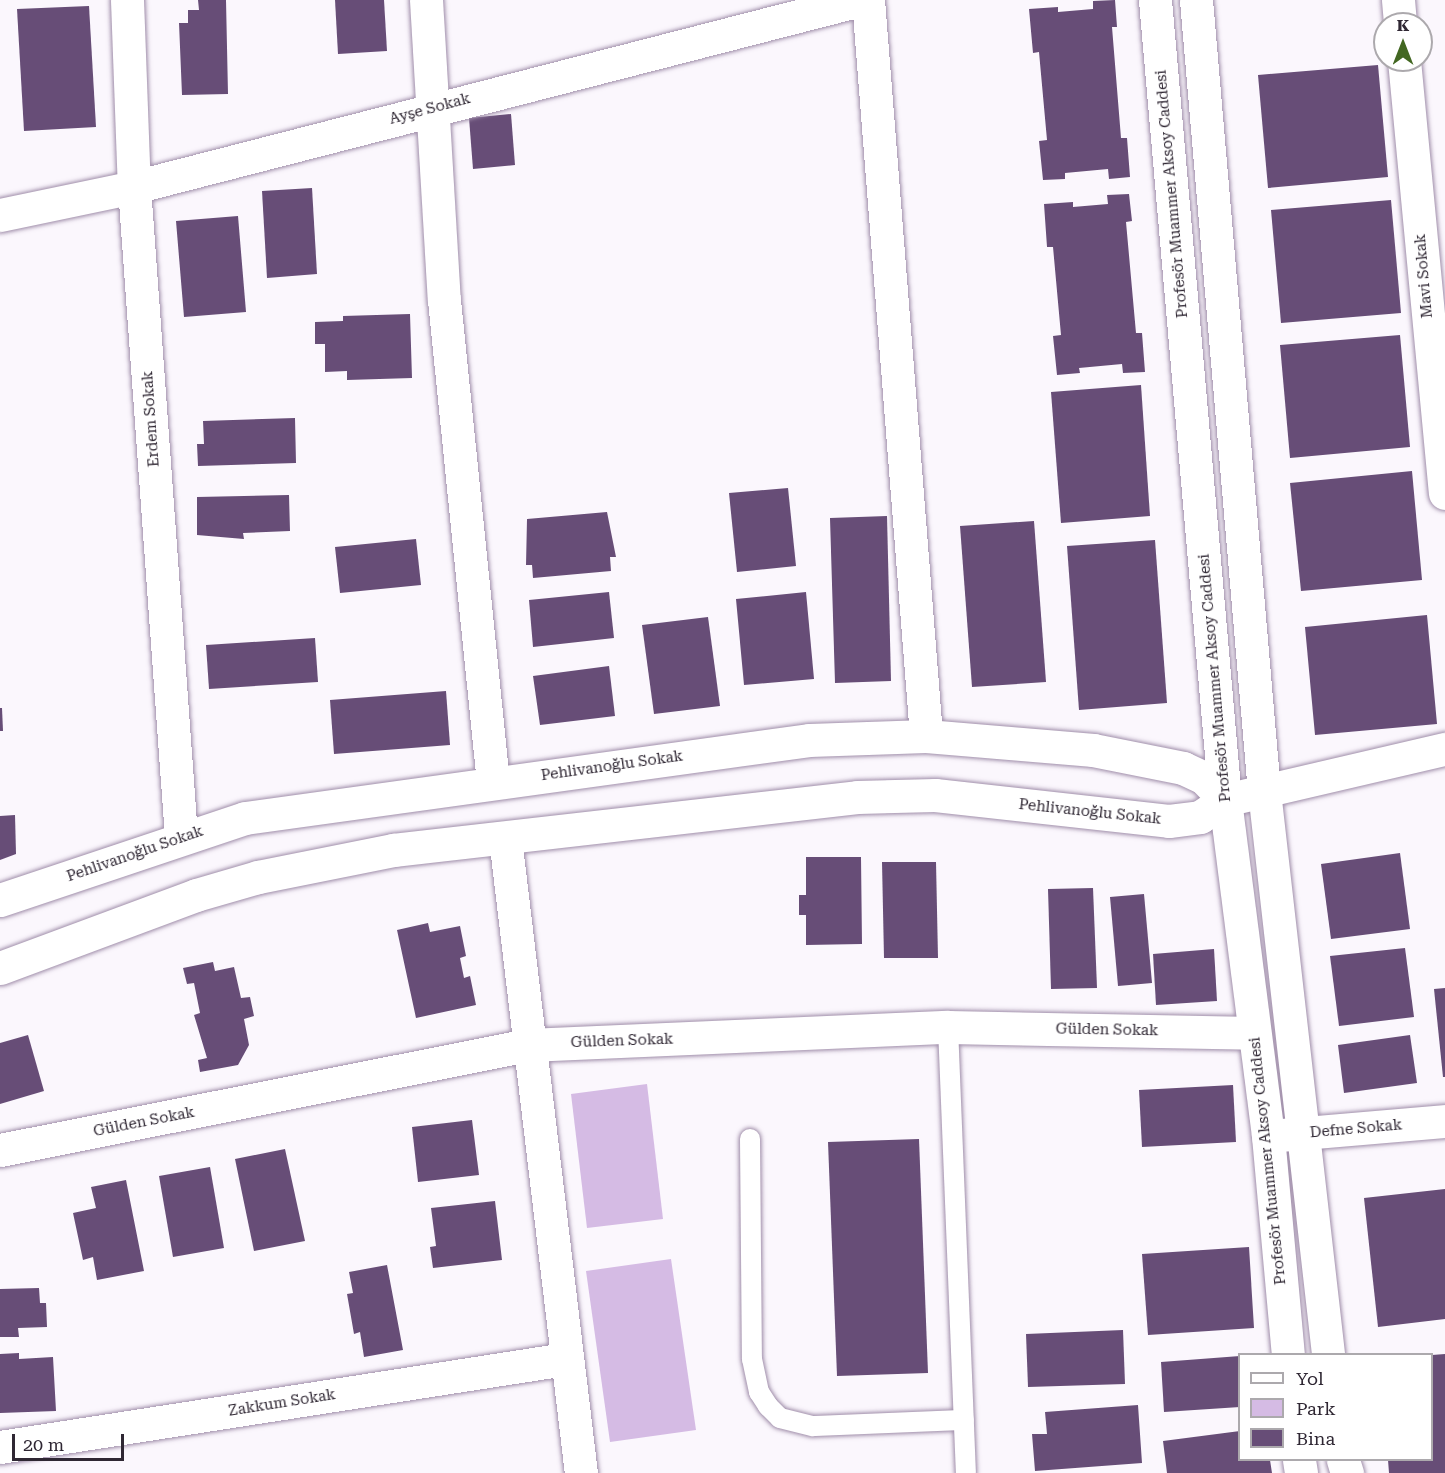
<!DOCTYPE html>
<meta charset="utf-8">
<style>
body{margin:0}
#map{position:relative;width:1445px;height:1473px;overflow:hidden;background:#fbf7fd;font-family:"Roboto Serif",serif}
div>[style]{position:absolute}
.green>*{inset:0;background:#d5bbe4}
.building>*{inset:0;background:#674d77}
.roads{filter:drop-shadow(0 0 2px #a08eaa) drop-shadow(0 0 2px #a08eaa)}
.service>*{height:20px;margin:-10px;padding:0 10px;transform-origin:10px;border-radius:10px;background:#fff}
.minor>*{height:33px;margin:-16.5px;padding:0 16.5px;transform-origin:16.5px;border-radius:16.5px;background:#fff}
span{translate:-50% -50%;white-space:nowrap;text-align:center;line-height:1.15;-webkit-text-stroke:6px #fff;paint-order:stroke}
.street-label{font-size:15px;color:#2f2733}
.legend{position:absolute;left:1238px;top:1353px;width:195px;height:108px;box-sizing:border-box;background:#fff;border:2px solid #aca9ad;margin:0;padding:8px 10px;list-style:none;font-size:18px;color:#2f2733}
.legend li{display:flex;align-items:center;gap:12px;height:30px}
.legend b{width:30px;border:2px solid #aca9ad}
.north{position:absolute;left:1373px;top:12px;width:60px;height:60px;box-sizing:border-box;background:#fff;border:2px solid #aca9ad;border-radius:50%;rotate:0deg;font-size:16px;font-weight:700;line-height:24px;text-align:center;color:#2f2733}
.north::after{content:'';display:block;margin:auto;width:21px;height:27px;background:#426721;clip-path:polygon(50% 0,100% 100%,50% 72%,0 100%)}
.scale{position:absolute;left:12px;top:1434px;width:112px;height:27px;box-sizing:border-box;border:3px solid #2f2733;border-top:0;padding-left:8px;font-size:18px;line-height:21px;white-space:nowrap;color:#2f2733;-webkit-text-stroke:4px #fff;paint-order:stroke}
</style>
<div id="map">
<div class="green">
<i style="clip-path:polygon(647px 1084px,663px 1219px,587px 1228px,571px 1094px)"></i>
<i style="clip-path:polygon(671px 1259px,696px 1430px,610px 1442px,586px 1271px)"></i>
</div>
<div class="building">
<i style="clip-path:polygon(198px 0,226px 0,228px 94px,182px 95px,179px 23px,188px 23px,188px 10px,199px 10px)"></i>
<i style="clip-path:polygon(335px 0,384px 0,387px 51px,338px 54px)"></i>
<i style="clip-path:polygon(1115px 0,1117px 27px,1112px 27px,1121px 138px,1127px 138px,1130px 177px,1109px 179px,1108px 169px,1065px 173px,1065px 179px,1043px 180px,1039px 141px,1047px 140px,1039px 52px,1033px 53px,1029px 9px,1058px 7px,1058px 12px,1093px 9px,1093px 1px)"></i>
<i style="clip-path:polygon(89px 6px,96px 127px,24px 131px,17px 9px)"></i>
<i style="clip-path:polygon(1378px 65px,1388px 177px,1268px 188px,1258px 75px)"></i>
<i style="clip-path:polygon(511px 114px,515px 165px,473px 169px,469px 118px)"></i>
<i style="clip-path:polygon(312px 188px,317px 274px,267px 278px,262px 191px)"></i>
<i style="clip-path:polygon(1129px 194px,1132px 221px,1126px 222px,1136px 333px,1142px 333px,1145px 372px,1123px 373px,1122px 364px,1079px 368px,1080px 373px,1057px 375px,1053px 336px,1061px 335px,1053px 247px,1047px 247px,1044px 204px,1073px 202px,1073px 207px,1108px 204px,1107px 195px)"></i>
<i style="clip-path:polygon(1391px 200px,1401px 313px,1281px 323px,1271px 210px)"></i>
<i style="clip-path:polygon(238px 216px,246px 312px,184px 317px,176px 221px)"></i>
<i style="clip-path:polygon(410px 314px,412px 378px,347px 380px,347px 371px,325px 372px,325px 344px,315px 344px,315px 322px,343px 321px,343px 316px)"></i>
<i style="clip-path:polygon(1400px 335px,1410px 447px,1290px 458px,1280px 345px)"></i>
<i style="clip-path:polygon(1141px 385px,1150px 516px,1061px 523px,1051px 392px)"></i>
<i style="clip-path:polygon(295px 418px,296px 463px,198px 466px,197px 444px,204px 444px,203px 421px)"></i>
<i style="clip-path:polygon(1412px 471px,1422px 580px,1301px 591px,1290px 483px)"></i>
<i style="clip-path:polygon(788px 488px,796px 566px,737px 572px,729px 493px)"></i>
<i style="clip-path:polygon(289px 495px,290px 531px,243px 533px,244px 539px,197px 535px,197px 497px)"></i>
<i style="clip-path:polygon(607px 512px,616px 557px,610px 557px,611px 571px,533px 578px,532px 565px,526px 565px,527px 519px)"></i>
<i style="clip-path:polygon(887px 516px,891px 681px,835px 683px,830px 518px)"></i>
<i style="clip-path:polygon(1034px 521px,1046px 682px,972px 687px,960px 526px)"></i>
<i style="clip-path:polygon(416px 539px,421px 585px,340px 593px,335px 547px)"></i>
<i style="clip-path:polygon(1155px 540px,1167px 703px,1079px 710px,1067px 546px)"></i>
<i style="clip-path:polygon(609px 592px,614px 638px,533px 647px,529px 600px)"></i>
<i style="clip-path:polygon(806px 592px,814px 679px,744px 685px,736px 599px)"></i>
<i style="clip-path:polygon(1427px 615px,1437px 724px,1315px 735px,1305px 627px)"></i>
<i style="clip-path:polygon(708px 617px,720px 706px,654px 714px,642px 625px)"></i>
<i style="clip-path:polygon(315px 638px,318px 682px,209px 689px,206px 645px)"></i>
<i style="clip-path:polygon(609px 666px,615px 716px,540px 725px,533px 676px)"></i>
<i style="clip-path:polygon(446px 691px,450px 745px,334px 754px,330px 700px)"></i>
<i style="clip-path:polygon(0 708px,2px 708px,3px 731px,0 731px)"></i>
<i style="clip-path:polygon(15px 815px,16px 854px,0 860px,0 816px)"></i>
<i style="clip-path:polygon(1400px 853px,1410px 929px,1331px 939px,1321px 864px)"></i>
<i style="clip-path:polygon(806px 857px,861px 857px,862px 944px,806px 945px,806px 915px,799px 915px,799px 895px,806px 895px)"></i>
<i style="clip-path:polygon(882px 862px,936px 862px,938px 958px,884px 958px)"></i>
<i style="clip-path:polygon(1093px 888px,1097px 988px,1051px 989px,1048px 889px)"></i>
<i style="clip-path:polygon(1144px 894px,1152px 983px,1118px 986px,1110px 897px)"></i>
<i style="clip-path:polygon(428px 923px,430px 932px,460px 926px,466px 956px,460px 958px,464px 978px,470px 976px,476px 1005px,416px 1018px,397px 930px)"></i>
<i style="clip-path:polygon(1405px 948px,1414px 1017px,1339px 1026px,1330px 956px)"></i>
<i style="clip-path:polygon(1214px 949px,1217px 1001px,1156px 1005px,1153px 954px)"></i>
<i style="clip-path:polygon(213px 962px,215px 971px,234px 967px,241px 998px,250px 997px,254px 1016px,244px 1019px,249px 1045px,238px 1065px,200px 1072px,198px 1060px,207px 1058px,194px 1015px,200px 1013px,194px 983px,187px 984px,183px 968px)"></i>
<i style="clip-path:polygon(1445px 988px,1445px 1077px,1443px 1077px,1434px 989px)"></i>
<i style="clip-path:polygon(28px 1035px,44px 1091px,0 1104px,0 1043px)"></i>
<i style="clip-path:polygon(1410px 1035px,1417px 1083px,1344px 1093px,1338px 1045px)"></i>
<i style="clip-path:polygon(1233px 1085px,1236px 1142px,1142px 1147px,1139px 1090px)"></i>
<i style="clip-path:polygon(472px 1120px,479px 1175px,418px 1182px,412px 1127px)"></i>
<i style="clip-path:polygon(919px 1139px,928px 1373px,837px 1376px,828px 1142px)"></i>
<i style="clip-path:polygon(285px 1149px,305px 1241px,254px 1251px,235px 1159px)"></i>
<i style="clip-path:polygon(210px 1167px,224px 1248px,173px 1257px,159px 1176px)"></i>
<i style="clip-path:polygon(126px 1180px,144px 1271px,97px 1280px,93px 1257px,83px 1260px,73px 1213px,96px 1208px,91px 1187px)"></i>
<i style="clip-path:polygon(1445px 1189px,1445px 1319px,1378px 1327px,1364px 1198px)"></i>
<i style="clip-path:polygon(495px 1201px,502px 1260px,433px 1268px,430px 1247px,436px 1246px,431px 1208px)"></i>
<i style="clip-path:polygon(1249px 1247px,1254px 1328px,1148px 1335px,1142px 1254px)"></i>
<i style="clip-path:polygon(387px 1265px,403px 1350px,364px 1357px,360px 1332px,354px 1334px,347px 1294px,353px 1293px,349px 1272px)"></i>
<i style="clip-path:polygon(39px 1288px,40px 1303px,46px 1303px,47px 1327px,18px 1328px,19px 1337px,0 1337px,0 1289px)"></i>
<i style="clip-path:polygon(1123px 1330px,1125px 1384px,1028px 1387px,1026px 1334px)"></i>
<i style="clip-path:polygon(19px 1353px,19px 1359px,53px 1357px,56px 1411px,0 1413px,0 1354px)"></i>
<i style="clip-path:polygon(1445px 1354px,1445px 1473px,1389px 1473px,1388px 1460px,1432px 1460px,1432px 1355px)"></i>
<i style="clip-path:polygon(1240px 1356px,1240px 1407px,1164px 1412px,1161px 1362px)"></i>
<i style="clip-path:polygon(1138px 1405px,1142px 1463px,1035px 1471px,1032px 1434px,1047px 1434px,1045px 1412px)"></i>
<i style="clip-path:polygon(1240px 1431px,1240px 1460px,1270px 1460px,1272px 1473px,1167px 1473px,1163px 1441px)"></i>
</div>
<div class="roads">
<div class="service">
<i style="left:948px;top:1027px;width:446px;rotate:87.7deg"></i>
<i style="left:750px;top:1139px;width:220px;rotate:89.5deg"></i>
<i style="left:752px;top:1359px;width:34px;rotate:78deg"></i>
<i style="left:759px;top:1392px;width:17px;rotate:57deg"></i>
<i style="left:768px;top:1406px;width:17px;rotate:45deg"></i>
<i style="left:780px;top:1418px;width:34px;rotate:14deg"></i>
<i style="left:813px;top:1426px;width:151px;rotate:-2.3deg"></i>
</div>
<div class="minor">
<i style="left:127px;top:0;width:187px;rotate:87.9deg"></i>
<i style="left:134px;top:187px;width:652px;rotate:85.86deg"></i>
<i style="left:426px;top:0;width:301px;rotate:86.6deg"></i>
<i style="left:444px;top:300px;width:484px;rotate:84.2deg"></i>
<i style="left:868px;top:0;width:738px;rotate:85.49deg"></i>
<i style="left:1155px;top:0;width:803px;rotate:85deg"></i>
<i style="left:1225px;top:800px;width:339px;rotate:82.7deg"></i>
<i style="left:1268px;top:1136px;width:219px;rotate:84.8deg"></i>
<i style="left:1196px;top:0;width:794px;rotate:85.09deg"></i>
<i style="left:1264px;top:791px;width:567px;rotate:83.51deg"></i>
<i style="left:1398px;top:0;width:24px;rotate:85deg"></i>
<i style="left:1404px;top:60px;width:435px;rotate:84.6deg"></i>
<i style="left:0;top:215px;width:137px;rotate:-11.8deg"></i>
<i style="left:134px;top:187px;width:750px;rotate:-14.44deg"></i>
<i style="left:505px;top:838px;width:640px;rotate:83.18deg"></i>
<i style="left:0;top:900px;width:258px;rotate:-18.5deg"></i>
<i style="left:245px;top:818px;width:569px;rotate:-7.87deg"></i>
<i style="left:809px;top:740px;width:117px;rotate:-2deg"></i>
<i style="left:926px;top:736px;width:168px;rotate:4.8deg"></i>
<i style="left:1093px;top:750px;width:92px;rotate:11.3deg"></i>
<i style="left:1183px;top:768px;width:23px;rotate:25deg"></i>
<i style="left:1204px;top:778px;width:30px;rotate:46deg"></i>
<i style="left:0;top:968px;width:209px;rotate:-20.4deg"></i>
<i style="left:196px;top:895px;width:65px;rotate:-16.2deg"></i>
<i style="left:258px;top:877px;width:138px;rotate:-11.3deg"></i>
<i style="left:393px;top:850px;width:467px;rotate:-6.5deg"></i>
<i style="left:857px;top:797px;width:78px;rotate:-1.5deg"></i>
<i style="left:935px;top:795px;width:235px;rotate:6.3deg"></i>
<i style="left:1169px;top:821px;width:31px;rotate:-7deg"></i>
<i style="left:1200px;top:817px;width:30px;rotate:-34deg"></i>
<i style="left:1225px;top:800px;width:226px;rotate:-13.1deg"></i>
<i style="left:1281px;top:1135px;width:165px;rotate:-4.9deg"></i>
<i style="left:0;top:1150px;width:538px;rotate:-11.25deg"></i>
<i style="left:528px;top:1045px;width:420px;rotate:-2.5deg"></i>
<i style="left:948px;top:1027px;width:306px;rotate:1.1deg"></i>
<i style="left:0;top:1447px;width:572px;rotate:-8.85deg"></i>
<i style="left:1299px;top:1460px;width:13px;rotate:81deg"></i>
<i style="left:1343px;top:1460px;width:14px;rotate:73deg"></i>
</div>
</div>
<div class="street-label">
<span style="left:430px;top:109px;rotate:-15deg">Ayşe Sokak</span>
<span style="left:1172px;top:194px;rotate:-95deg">Profesör Muammer Aksoy Caddesi</span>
<span style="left:1424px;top:276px;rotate:-95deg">Mavi Sokak</span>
<span style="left:151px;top:419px;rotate:-94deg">Erdem Sokak</span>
<span style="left:1215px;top:678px;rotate:-95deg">Profesör Muammer Aksoy Caddesi</span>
<span style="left:612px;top:766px;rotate:-8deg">Pehlivanoğlu Sokak</span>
<span style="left:1090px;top:812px;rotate:6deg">Pehlivanoğlu Sokak</span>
<span style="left:135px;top:854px;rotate:-19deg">Pehlivanoğlu Sokak</span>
<span style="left:1107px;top:1030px;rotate:1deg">Gülden Sokak</span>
<span style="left:622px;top:1041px;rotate:-2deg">Gülden Sokak</span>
<span style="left:144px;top:1122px;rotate:-11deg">Gülden Sokak</span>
<span style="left:1356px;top:1129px;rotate:-5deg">Defne Sokak</span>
<span style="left:1268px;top:1161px;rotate:-96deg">Profesör Muammer Aksoy Caddesi</span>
<span style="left:282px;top:1403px;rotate:-9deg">Zakkum Sokak</span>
</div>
<ul class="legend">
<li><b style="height:8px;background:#fff"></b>Yol</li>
<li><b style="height:16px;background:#d5bbe4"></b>Park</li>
<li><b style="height:16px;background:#674d77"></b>Bina</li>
</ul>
<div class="north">K</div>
<div class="scale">20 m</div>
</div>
